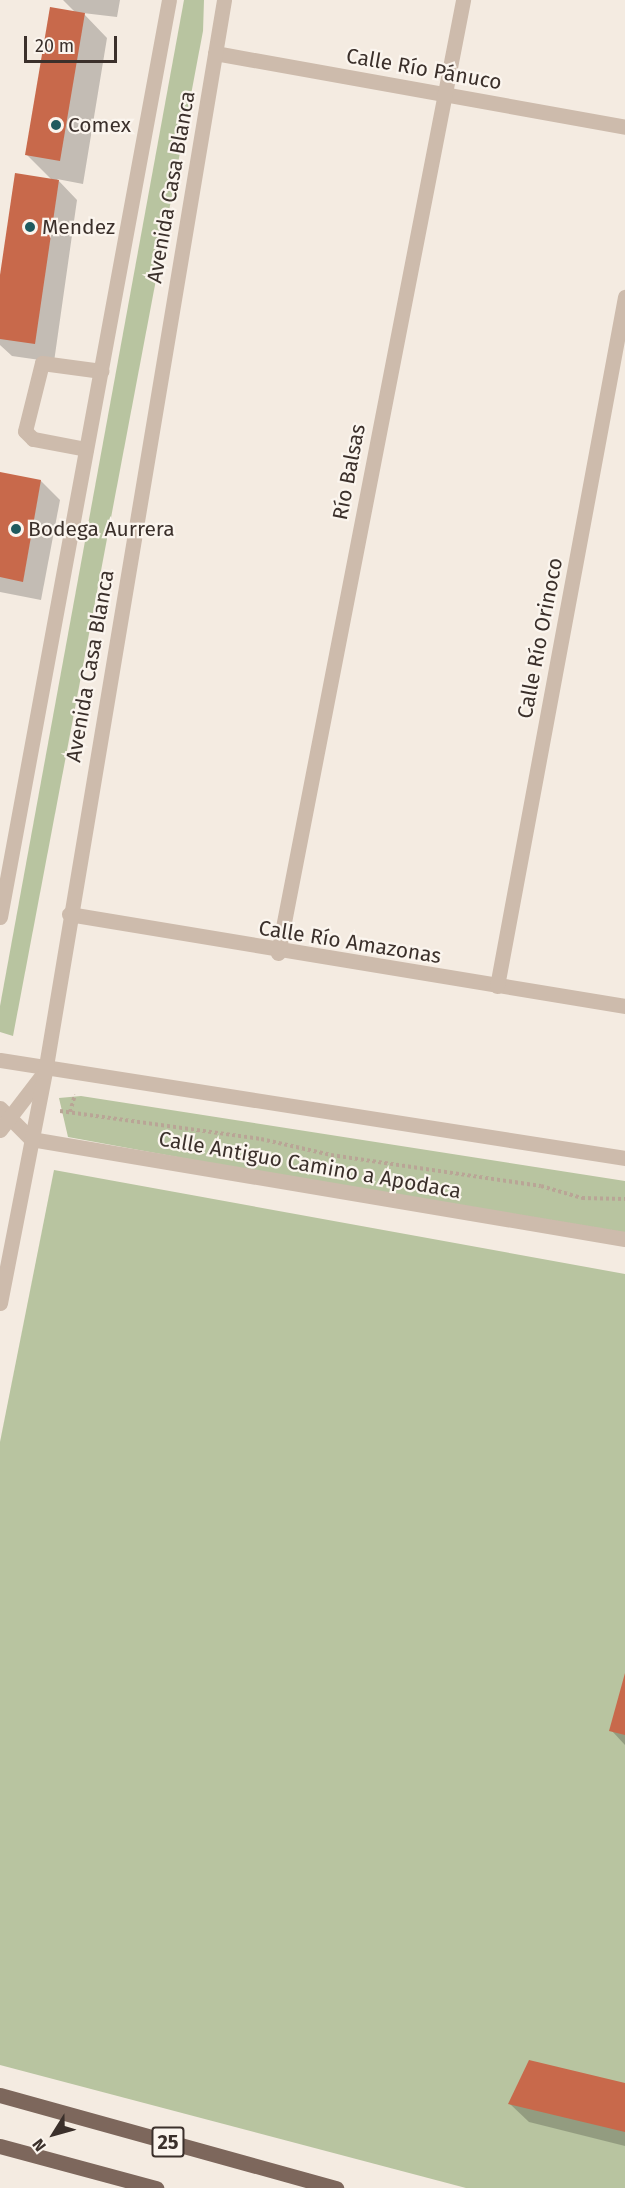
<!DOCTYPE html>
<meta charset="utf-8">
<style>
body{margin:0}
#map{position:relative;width:625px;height:2188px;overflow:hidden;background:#f4ebe1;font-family:"Fira Sans",sans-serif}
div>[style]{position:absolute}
.green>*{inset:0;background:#b8c4a0}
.shadow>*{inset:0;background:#0003}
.building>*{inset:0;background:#c8694b}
.path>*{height:4px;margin-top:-2px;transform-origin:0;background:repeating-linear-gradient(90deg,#b9a596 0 3px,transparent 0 6px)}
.minor>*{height:15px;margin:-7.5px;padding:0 7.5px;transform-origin:7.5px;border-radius:7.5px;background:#cdbbac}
.major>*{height:15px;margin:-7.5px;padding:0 7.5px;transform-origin:7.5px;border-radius:7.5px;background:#7d675c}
.dots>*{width:16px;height:16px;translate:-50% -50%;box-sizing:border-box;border:3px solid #fbf5ee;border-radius:50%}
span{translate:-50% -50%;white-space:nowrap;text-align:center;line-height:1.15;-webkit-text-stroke:4.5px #fbf5ee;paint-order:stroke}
.shield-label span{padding:2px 4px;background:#fbf5ee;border:2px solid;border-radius:4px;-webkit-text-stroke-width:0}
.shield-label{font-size:20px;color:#3b302b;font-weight:700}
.street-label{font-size:21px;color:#3b302b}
.poi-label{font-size:21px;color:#3b302b}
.left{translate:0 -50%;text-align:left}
.north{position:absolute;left:24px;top:2104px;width:60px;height:60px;-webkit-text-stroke:4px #fbf5ee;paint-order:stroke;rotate:233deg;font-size:16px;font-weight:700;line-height:24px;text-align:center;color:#3b302b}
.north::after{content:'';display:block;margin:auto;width:21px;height:27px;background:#3b302b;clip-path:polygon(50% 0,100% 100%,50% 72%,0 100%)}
.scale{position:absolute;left:24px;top:36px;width:93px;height:27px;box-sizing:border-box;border:3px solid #3b302b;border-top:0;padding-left:8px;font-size:18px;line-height:21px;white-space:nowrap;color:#3b302b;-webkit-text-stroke:4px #fbf5ee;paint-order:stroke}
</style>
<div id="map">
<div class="green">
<i style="clip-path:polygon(184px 0,204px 0,203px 31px,13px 1036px,0 1032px,0 1006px)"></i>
<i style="clip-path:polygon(81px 1096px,625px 1181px,625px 1239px,68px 1137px,59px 1098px)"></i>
<i style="clip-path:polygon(54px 1170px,625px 1274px,625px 2188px,466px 2188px,0 2065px,0 1442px)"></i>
</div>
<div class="shadow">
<i style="clip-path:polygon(63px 0,120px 0,117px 17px,83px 13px,107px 38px,83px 184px,57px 179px,77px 200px,54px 362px,12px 356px,0 345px,0 285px,52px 180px,27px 155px,76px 13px)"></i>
<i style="clip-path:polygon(0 474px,41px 481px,60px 500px,41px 600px,0 592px)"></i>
<i style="clip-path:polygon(625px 1676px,625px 1745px,611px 1730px)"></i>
<i style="clip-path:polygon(625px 2085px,625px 2146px,529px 2122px,510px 2104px)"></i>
</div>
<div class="building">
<i style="clip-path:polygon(50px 7px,85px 13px,60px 161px,25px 155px)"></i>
<i style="clip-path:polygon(15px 173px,59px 180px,35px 344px,0 339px,0 275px)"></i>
<i style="clip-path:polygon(0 472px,41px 480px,23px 582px,0 577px)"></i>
<i style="clip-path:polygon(625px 1673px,625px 1735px,609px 1731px)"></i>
<i style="clip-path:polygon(529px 2060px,625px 2083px,625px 2132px,508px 2104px)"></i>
</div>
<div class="path">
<i style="left:60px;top:1111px;width:203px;rotate:7.9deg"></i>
<i style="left:261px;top:1139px;width:72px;rotate:12.9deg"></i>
<i style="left:331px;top:1155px;width:212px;rotate:8.4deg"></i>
<i style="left:541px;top:1186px;width:43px;rotate:16.3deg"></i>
<i style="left:582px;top:1198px;width:43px;rotate:1.3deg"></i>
<i style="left:70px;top:1112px;width:18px;rotate:-74deg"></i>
</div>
<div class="minor">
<i style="left:215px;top:53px;width:417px;rotate:10.2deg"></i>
<i style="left:86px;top:449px;width:54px;rotate:-169.3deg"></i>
<i style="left:33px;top:439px;width:11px;rotate:-135deg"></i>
<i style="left:25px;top:431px;width:70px;rotate:-76deg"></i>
<i style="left:42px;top:363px;width:60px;rotate:7.7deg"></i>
<i style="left:69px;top:914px;width:564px;rotate:9.4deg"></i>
<i style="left:0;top:917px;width:932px;rotate:-79.56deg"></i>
<i style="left:278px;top:953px;width:971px;rotate:-79.01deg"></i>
<i style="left:497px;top:986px;width:701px;rotate:-79.48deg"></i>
<i style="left:0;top:1060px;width:633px;rotate:8.91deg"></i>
<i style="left:0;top:1108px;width:44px;rotate:45deg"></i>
<i style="left:31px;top:1139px;width:602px;rotate:9.56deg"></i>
<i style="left:0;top:1130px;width:71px;rotate:-52.5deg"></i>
<i style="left:0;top:1303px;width:235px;rotate:-79deg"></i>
<i style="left:45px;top:1072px;width:1087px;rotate:-80.52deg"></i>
</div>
<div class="major">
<i style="left:0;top:2095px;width:349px;rotate:15.5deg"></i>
<i style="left:0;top:2146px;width:162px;rotate:15.1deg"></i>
</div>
<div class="dots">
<i style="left:56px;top:125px;background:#1f5a5e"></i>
<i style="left:30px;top:227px;background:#1f5a5e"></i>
<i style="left:16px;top:529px;background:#1f5a5e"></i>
</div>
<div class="shield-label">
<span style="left:168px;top:2142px">25</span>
</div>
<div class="street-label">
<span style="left:424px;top:69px;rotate:10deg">Calle Río Pánuco</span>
<span style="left:171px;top:187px;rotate:-80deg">Avenida Casa Blanca</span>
<span style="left:349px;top:472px;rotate:-79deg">Río Balsas</span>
<span style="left:540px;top:638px;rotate:-79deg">Calle Río Orinoco</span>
<span style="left:90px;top:666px;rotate:-80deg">Avenida Casa Blanca</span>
<span style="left:350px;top:942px;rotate:9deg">Calle Río Amazonas</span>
<span style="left:310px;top:1165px;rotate:10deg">Calle Antiguo Camino a Apodaca</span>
</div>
<div class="poi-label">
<span class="left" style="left:68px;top:125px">Comex</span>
<span class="left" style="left:42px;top:227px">Mendez</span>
<span class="left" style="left:28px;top:529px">Bodega Aurrera</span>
</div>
<div class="north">N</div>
<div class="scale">20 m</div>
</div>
